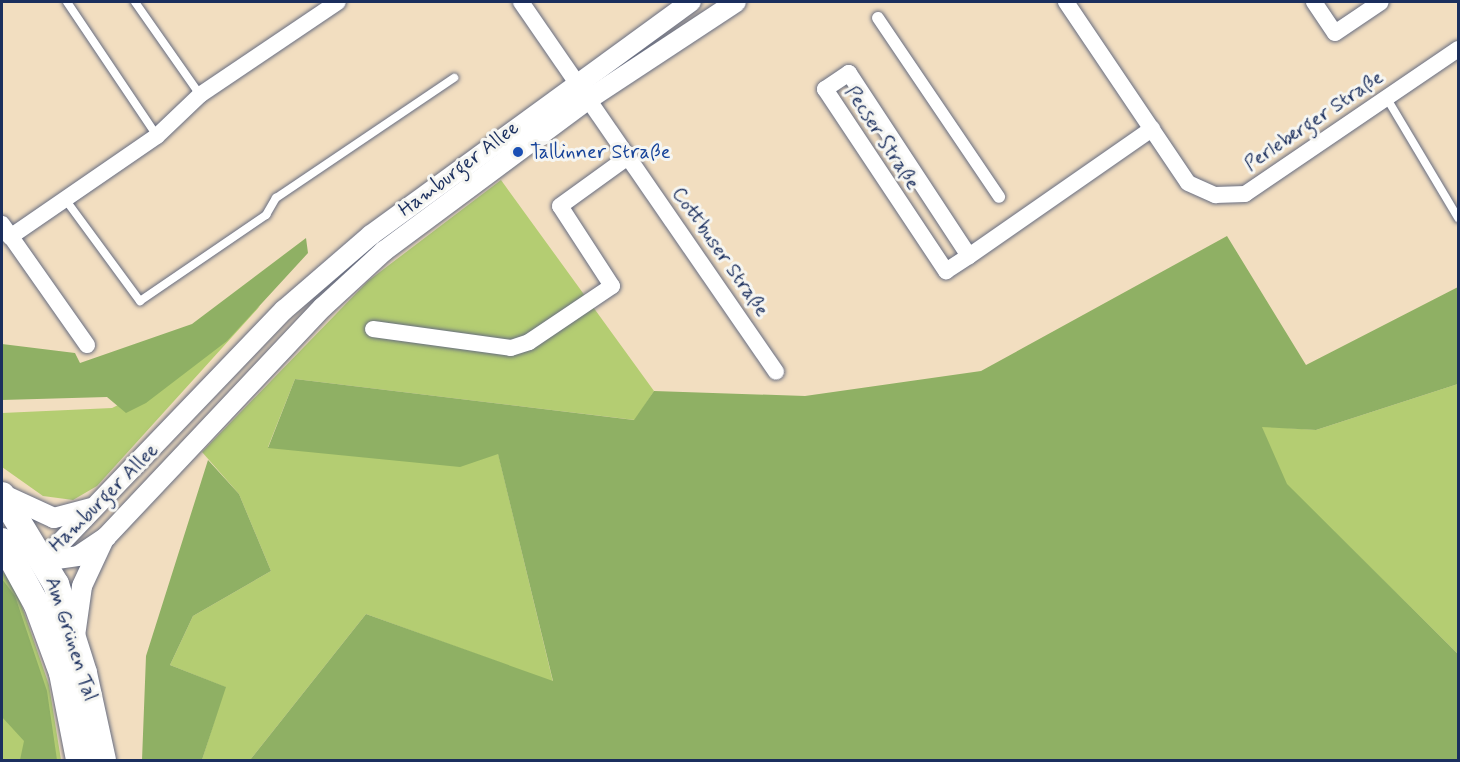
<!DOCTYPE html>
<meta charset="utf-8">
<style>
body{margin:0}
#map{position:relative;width:1460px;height:762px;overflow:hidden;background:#f2dec0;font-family:Mynerve,sans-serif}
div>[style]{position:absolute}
.green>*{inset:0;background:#b4cd72}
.forest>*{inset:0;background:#8fb064}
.roads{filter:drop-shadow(0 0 2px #666c80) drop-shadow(0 0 2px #666c80)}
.service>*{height:8px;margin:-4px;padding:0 4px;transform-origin:4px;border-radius:4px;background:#fff}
.pedestrian>*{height:12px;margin:-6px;padding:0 6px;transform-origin:6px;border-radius:6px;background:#fff}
.minor>*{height:16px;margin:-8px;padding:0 8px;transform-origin:8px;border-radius:8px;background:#fff}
.tertiary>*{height:20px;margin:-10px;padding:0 10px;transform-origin:10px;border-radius:10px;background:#fff}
.primary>*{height:26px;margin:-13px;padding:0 13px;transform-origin:13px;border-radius:13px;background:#fff}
.dots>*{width:16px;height:16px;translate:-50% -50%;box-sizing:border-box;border:3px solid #f6f6f2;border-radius:50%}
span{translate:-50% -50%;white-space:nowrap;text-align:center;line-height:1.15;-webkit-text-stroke:6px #f6f6f2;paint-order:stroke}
.street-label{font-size:20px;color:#1b2f5e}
.transit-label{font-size:20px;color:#164399}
.left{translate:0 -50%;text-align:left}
.frame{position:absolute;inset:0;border:3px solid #1b2f5e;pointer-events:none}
</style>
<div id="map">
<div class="green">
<i style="clip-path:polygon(501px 180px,654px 391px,635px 420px,295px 379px,268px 447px,460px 466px,498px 453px,553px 682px,366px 614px,250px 760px,202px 760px,225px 687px,170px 665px,193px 616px,271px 571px,239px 494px,202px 452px,368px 281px)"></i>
<i style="clip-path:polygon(260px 306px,97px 486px,73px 500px,43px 496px,2px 467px,2px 413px,112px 408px,147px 391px)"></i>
<i style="clip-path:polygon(1458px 384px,1458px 654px,1286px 484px,1261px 426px,1316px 430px)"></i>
<i style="clip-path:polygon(2px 570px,17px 592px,49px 685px,61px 760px,2px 760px)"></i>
</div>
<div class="forest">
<i style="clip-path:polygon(1227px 236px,1306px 365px,1458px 287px,1458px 384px,1316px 430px,1262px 427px,1287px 484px,1458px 654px,1458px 760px,250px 760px,366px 614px,553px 681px,498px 454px,460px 467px,268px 448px,295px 379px,634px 420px,654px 391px,805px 396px,981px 371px)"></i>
<i style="clip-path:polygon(306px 238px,308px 253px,227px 341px,146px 403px,126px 413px,107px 397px,2px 400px,2px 344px,75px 353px,80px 363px,192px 324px)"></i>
<i style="clip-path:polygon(208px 460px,239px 494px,271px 571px,193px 616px,170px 665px,226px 687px,202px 760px,142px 760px,146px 656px)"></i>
<i style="clip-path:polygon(2px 579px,15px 596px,47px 691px,57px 760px,20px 760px,24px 741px,2px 717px)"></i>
</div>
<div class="roads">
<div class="service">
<i style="left:67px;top:2px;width:161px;rotate:56.1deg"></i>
<i style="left:135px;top:2px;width:113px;rotate:55deg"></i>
<i style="left:1386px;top:97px;width:141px;rotate:59.2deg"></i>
<i style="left:65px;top:199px;width:127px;rotate:53.7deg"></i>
<i style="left:140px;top:301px;width:153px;rotate:-34.3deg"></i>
<i style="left:266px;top:215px;width:20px;rotate:-60deg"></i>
<i style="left:276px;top:198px;width:215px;rotate:-34deg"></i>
</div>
<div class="pedestrian">
<i style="left:878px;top:18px;width:216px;rotate:55.9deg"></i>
</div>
<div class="minor">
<i style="left:521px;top:2px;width:449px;rotate:55.4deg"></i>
<i style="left:1066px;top:2px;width:218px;rotate:56deg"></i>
<i style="left:1188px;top:183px;width:30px;rotate:24deg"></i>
<i style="left:1215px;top:195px;width:30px;rotate:-2deg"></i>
<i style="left:1245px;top:194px;width:258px;rotate:-34.2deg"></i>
<i style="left:1314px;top:2px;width:37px;rotate:56deg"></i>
<i style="left:1335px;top:33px;width:55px;rotate:-34deg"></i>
<i style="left:2px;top:224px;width:148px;rotate:54.9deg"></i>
<i style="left:10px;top:237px;width:178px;rotate:-34.5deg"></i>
<i style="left:157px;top:136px;width:59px;rotate:-43.6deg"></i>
<i style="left:200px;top:95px;width:166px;rotate:-34deg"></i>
<i style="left:969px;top:256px;width:219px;rotate:-123.3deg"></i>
<i style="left:849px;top:73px;width:29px;rotate:146deg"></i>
<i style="left:825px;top:89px;width:219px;rotate:56.4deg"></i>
<i style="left:946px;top:271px;width:27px;rotate:-33deg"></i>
<i style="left:969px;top:256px;width:223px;rotate:-34.8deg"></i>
<i style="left:373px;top:329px;width:139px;rotate:7.8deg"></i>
<i style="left:511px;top:348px;width:19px;rotate:-18deg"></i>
<i style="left:529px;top:342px;width:100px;rotate:-34deg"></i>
<i style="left:612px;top:286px;width:95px;rotate:-123deg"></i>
<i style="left:560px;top:206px;width:85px;rotate:-35.9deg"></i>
</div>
<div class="tertiary">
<i style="left:2px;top:494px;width:57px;rotate:24.8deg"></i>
<i style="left:54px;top:518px;width:39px;rotate:-15deg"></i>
<i style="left:43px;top:561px;width:35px;rotate:-8deg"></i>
<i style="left:78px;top:556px;width:34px;rotate:-34deg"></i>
<i style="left:106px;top:537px;width:316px;rotate:-46.7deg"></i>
<i style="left:323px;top:307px;width:83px;rotate:-42.6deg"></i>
<i style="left:384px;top:251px;width:255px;rotate:-36.6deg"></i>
<i style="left:589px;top:99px;width:176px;rotate:-33.4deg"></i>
<i style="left:43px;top:561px;width:348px;rotate:-46.2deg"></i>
<i style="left:284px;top:310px;width:115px;rotate:-40.8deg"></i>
<i style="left:371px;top:235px;width:396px;rotate:-36.1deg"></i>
<i style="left:75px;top:636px;width:50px;rotate:-82deg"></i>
<i style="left:82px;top:586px;width:50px;rotate:-65deg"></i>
</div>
<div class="primary">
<i style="left:2px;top:495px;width:104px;rotate:58.8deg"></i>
<i style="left:56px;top:584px;width:93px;rotate:72.5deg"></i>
<i style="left:84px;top:673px;width:89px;rotate:77.7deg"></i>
<i style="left:2px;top:541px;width:73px;rotate:61.3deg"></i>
<i style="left:37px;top:605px;width:72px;rotate:69.8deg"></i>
<i style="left:62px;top:673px;width:89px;rotate:78.9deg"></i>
</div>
</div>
<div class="dots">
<i style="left:518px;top:152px;background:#1a4fb4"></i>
</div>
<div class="street-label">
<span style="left:1314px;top:121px;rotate:-34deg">Perleberger Straße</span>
<span style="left:882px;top:138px;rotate:57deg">Pecser Straße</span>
<span style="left:459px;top:169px;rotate:-37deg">Hamburger Allee</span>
<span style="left:720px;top:252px;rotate:55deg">Cottbuser Straße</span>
<span style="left:104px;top:498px;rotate:-45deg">Hamburger Allee</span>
<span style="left:71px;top:639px;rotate:72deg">Am Grünen Tal</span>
</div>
<div class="transit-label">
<span class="left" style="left:530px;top:152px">Tallinner Straße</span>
</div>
<div class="frame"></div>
</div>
